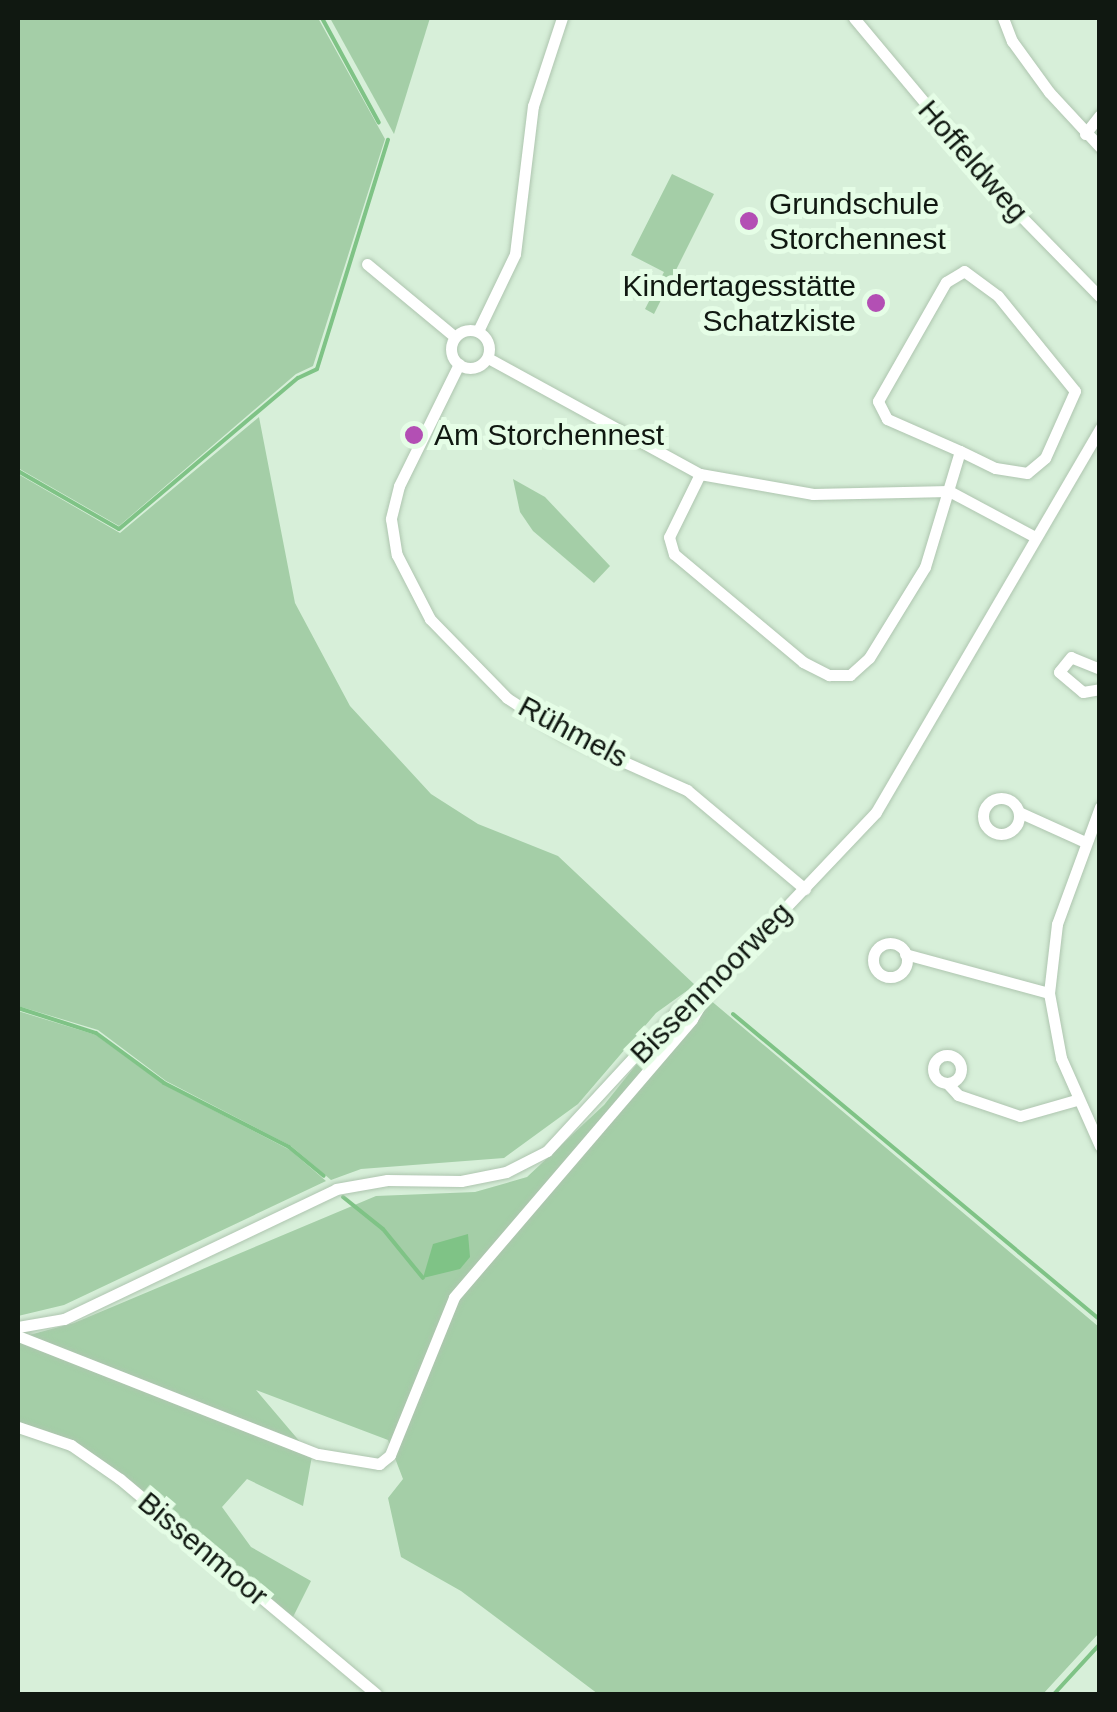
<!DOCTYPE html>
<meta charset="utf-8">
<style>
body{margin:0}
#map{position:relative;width:1117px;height:1712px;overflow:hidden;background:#d7efd9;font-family:Arial,sans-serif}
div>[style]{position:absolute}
.green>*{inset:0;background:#a4cea7}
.water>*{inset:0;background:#7fc386}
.stream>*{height:4px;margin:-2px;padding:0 2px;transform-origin:2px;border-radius:2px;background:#7fc386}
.roads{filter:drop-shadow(0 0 2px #aec5af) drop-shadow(0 0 2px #aec5af)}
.street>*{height:11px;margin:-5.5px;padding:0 5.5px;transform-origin:5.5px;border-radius:5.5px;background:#fff}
.street>.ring{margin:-5.5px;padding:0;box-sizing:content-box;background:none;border:11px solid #fff;border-radius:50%}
.dots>*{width:28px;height:28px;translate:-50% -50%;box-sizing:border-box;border:5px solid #e5fde6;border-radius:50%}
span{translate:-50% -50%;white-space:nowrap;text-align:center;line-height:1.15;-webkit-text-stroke:10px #e5fde6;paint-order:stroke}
.street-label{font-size:30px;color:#101811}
.poi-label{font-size:30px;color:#101811}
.left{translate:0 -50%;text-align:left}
.right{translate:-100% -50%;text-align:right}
.frame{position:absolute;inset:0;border:20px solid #101811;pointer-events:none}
</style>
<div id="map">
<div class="green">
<i style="clip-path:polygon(18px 18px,318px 18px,385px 139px,313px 366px,296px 374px,119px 526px,18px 468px)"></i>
<i style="clip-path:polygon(330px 18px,430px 18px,394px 134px)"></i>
<i style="clip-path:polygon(672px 174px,714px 194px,654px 314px,645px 309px,664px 272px,631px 255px)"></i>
<i style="clip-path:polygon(259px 417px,295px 603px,350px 706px,431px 794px,478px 824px,558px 856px,695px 985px,656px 1013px,578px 1104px,504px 1158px,361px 1169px,331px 1180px,291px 1146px,166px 1081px,98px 1030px,18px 1006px,18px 474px,120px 533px)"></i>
<i style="clip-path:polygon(513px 479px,545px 497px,610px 566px,594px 583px,533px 531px,520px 512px)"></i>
<i style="clip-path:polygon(703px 994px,1099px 1327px,1099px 1633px,1043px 1694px,598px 1694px,461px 1591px,401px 1557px,388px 1498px,403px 1479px,388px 1440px,256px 1390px,312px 1456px,303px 1506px,247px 1479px,222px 1507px,251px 1547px,311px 1581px,292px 1619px,120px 1475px,18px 1423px,18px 1338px,74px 1323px,376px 1196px,475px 1192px,527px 1177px,604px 1105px,675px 1016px)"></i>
<i style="clip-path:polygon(18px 1011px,96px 1035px,163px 1084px,290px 1150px,326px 1181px,64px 1305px,18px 1316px)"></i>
</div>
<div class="water">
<i style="clip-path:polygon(468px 1234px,470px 1257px,460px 1269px,423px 1278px,433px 1244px)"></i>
</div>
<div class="stream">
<i style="left:322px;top:18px;width:119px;rotate:61.5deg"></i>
<i style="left:18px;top:471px;width:116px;rotate:29.9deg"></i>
<i style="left:119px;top:529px;width:234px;rotate:-40.2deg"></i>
<i style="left:298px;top:378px;width:21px;rotate:-25deg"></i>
<i style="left:317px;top:369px;width:240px;rotate:-72.8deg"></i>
<i style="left:18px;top:1008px;width:82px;rotate:17.8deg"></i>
<i style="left:96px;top:1033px;width:84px;rotate:36.3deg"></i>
<i style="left:164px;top:1083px;width:140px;rotate:27.1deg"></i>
<i style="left:289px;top:1147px;width:45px;rotate:39.6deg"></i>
<i style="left:733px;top:1014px;width:478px;rotate:39.8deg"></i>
<i style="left:343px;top:1197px;width:51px;rotate:38.7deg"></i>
<i style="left:383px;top:1229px;width:63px;rotate:50.8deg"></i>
<i style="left:1054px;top:1694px;width:68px;rotate:-47.4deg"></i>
</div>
<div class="roads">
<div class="street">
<i style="left:854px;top:18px;width:245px;rotate:50.1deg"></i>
<i style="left:1011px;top:206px;width:127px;rotate:45.6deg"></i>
<i style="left:1003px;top:18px;width:25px;rotate:69deg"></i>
<i style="left:1012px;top:41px;width:63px;rotate:54deg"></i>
<i style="left:1049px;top:92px;width:75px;rotate:47.2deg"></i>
<i style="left:1085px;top:134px;width:24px;rotate:-52deg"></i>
<i style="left:367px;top:264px;width:114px;rotate:39.7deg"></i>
<i class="ring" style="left:451px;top:330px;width:27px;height:27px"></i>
<i style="left:478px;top:331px;width:85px;rotate:-64.3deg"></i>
<i style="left:515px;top:254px;width:149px;rotate:-83.1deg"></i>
<i style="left:533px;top:106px;width:93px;rotate:-71.8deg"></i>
<i style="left:488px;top:358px;width:242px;rotate:28.7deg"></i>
<i style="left:700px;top:474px;width:115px;rotate:10deg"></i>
<i style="left:813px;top:494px;width:136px;rotate:-1.3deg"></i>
<i style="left:949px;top:491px;width:98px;rotate:28.1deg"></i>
<i style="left:459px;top:364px;width:136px;rotate:116.2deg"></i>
<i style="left:399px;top:486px;width:34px;rotate:104deg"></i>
<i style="left:391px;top:519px;width:36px;rotate:81deg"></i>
<i style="left:397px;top:555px;width:72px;rotate:62.7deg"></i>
<i style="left:430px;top:619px;width:110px;rotate:45.7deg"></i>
<i style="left:507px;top:698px;width:68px;rotate:33deg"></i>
<i style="left:564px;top:735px;width:135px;rotate:24.1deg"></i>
<i style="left:687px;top:790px;width:154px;rotate:40deg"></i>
<i style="left:700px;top:474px;width:70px;rotate:116.2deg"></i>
<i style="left:669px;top:537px;width:18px;rotate:74deg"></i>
<i style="left:674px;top:554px;width:168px;rotate:39.9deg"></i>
<i style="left:803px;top:662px;width:29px;rotate:27deg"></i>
<i style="left:829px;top:675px;width:21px"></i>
<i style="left:850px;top:675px;width:25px;rotate:-42deg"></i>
<i style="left:869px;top:658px;width:107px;rotate:-58.4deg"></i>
<i style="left:925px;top:567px;width:121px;rotate:-73.2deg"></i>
<i style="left:960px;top:451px;width:80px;rotate:-156.3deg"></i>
<i style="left:887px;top:419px;width:20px;rotate:-117deg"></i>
<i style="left:878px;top:401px;width:137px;rotate:-60.3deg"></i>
<i style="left:946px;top:282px;width:21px;rotate:-31deg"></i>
<i style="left:964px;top:271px;width:42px;rotate:36.3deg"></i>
<i style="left:998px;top:296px;width:122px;rotate:51deg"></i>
<i style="left:1075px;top:391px;width:73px;rotate:114.1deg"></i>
<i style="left:1045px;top:458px;width:23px;rotate:140deg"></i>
<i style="left:1027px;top:473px;width:32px;rotate:-171deg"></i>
<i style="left:995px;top:468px;width:39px;rotate:-154deg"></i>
<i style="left:1100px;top:669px;width:31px;rotate:-158deg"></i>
<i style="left:1071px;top:657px;width:19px;rotate:129deg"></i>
<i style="left:1059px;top:672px;width:31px;rotate:40deg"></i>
<i style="left:1083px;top:692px;width:17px;rotate:-10deg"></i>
<i class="ring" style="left:983px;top:798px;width:25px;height:25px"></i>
<i style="left:1100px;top:807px;width:125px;rotate:110.2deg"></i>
<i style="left:1057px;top:924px;width:69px;rotate:96.6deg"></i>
<i style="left:1049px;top:993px;width:66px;rotate:79.5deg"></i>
<i style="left:1061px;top:1058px;width:96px;rotate:66.1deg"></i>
<i style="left:1021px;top:813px;width:68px;rotate:24.3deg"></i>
<i class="ring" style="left:873px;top:943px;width:23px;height:23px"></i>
<i style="left:905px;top:954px;width:149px;rotate:15.2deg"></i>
<i class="ring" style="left:933px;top:1055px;width:17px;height:17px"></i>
<i style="left:947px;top:1083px;width:16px;rotate:47deg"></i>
<i style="left:958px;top:1095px;width:65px;rotate:18.7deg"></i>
<i style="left:1020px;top:1116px;width:58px;rotate:-15.9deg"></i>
<i style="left:18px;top:1327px;width:47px;rotate:-9.9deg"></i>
<i style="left:64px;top:1319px;width:301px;rotate:-25.5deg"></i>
<i style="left:336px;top:1189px;width:52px;rotate:-10deg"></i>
<i style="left:387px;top:1180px;width:74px;rotate:0.8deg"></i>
<i style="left:461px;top:1181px;width:46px;rotate:-11.3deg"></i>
<i style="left:506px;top:1172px;width:46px;rotate:-27.1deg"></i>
<i style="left:547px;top:1151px;width:190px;rotate:-47.3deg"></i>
<i style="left:676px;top:1011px;width:44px;rotate:-35.8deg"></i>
<i style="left:712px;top:985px;width:238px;rotate:-46.5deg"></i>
<i style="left:876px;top:812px;width:445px;rotate:-59.7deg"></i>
<i style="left:18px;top:1336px;width:322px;rotate:21.5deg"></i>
<i style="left:318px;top:1454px;width:62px;rotate:9.3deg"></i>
<i style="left:379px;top:1464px;width:14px;rotate:-39deg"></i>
<i style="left:390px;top:1455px;width:170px;rotate:-67.9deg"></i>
<i style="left:454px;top:1297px;width:366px;rotate:-49.4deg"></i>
<i style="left:692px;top:1019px;width:35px;rotate:-59deg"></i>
<i style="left:18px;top:1427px;width:56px;rotate:18.8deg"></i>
<i style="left:71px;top:1445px;width:60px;rotate:34.8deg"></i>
<i style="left:120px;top:1479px;width:334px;rotate:40deg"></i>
</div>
</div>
<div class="dots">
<i style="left:749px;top:221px;background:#b34fb4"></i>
<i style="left:876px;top:303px;background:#b34fb4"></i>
<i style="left:414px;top:435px;background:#b34fb4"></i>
</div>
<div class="street-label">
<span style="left:973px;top:161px;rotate:49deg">Hoffeldweg</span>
<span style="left:573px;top:732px;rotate:28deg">Rühmels</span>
<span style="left:711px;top:983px;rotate:-45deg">Bissenmoorweg</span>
<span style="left:203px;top:1549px;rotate:40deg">Bissenmoor</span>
</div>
<div class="poi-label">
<span class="left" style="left:769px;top:221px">Grundschule<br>Storchennest</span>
<span class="right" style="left:856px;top:303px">Kindertagesstätte<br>Schatzkiste</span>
<span class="left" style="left:434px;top:435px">Am Storchennest</span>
</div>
<div class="frame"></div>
</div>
